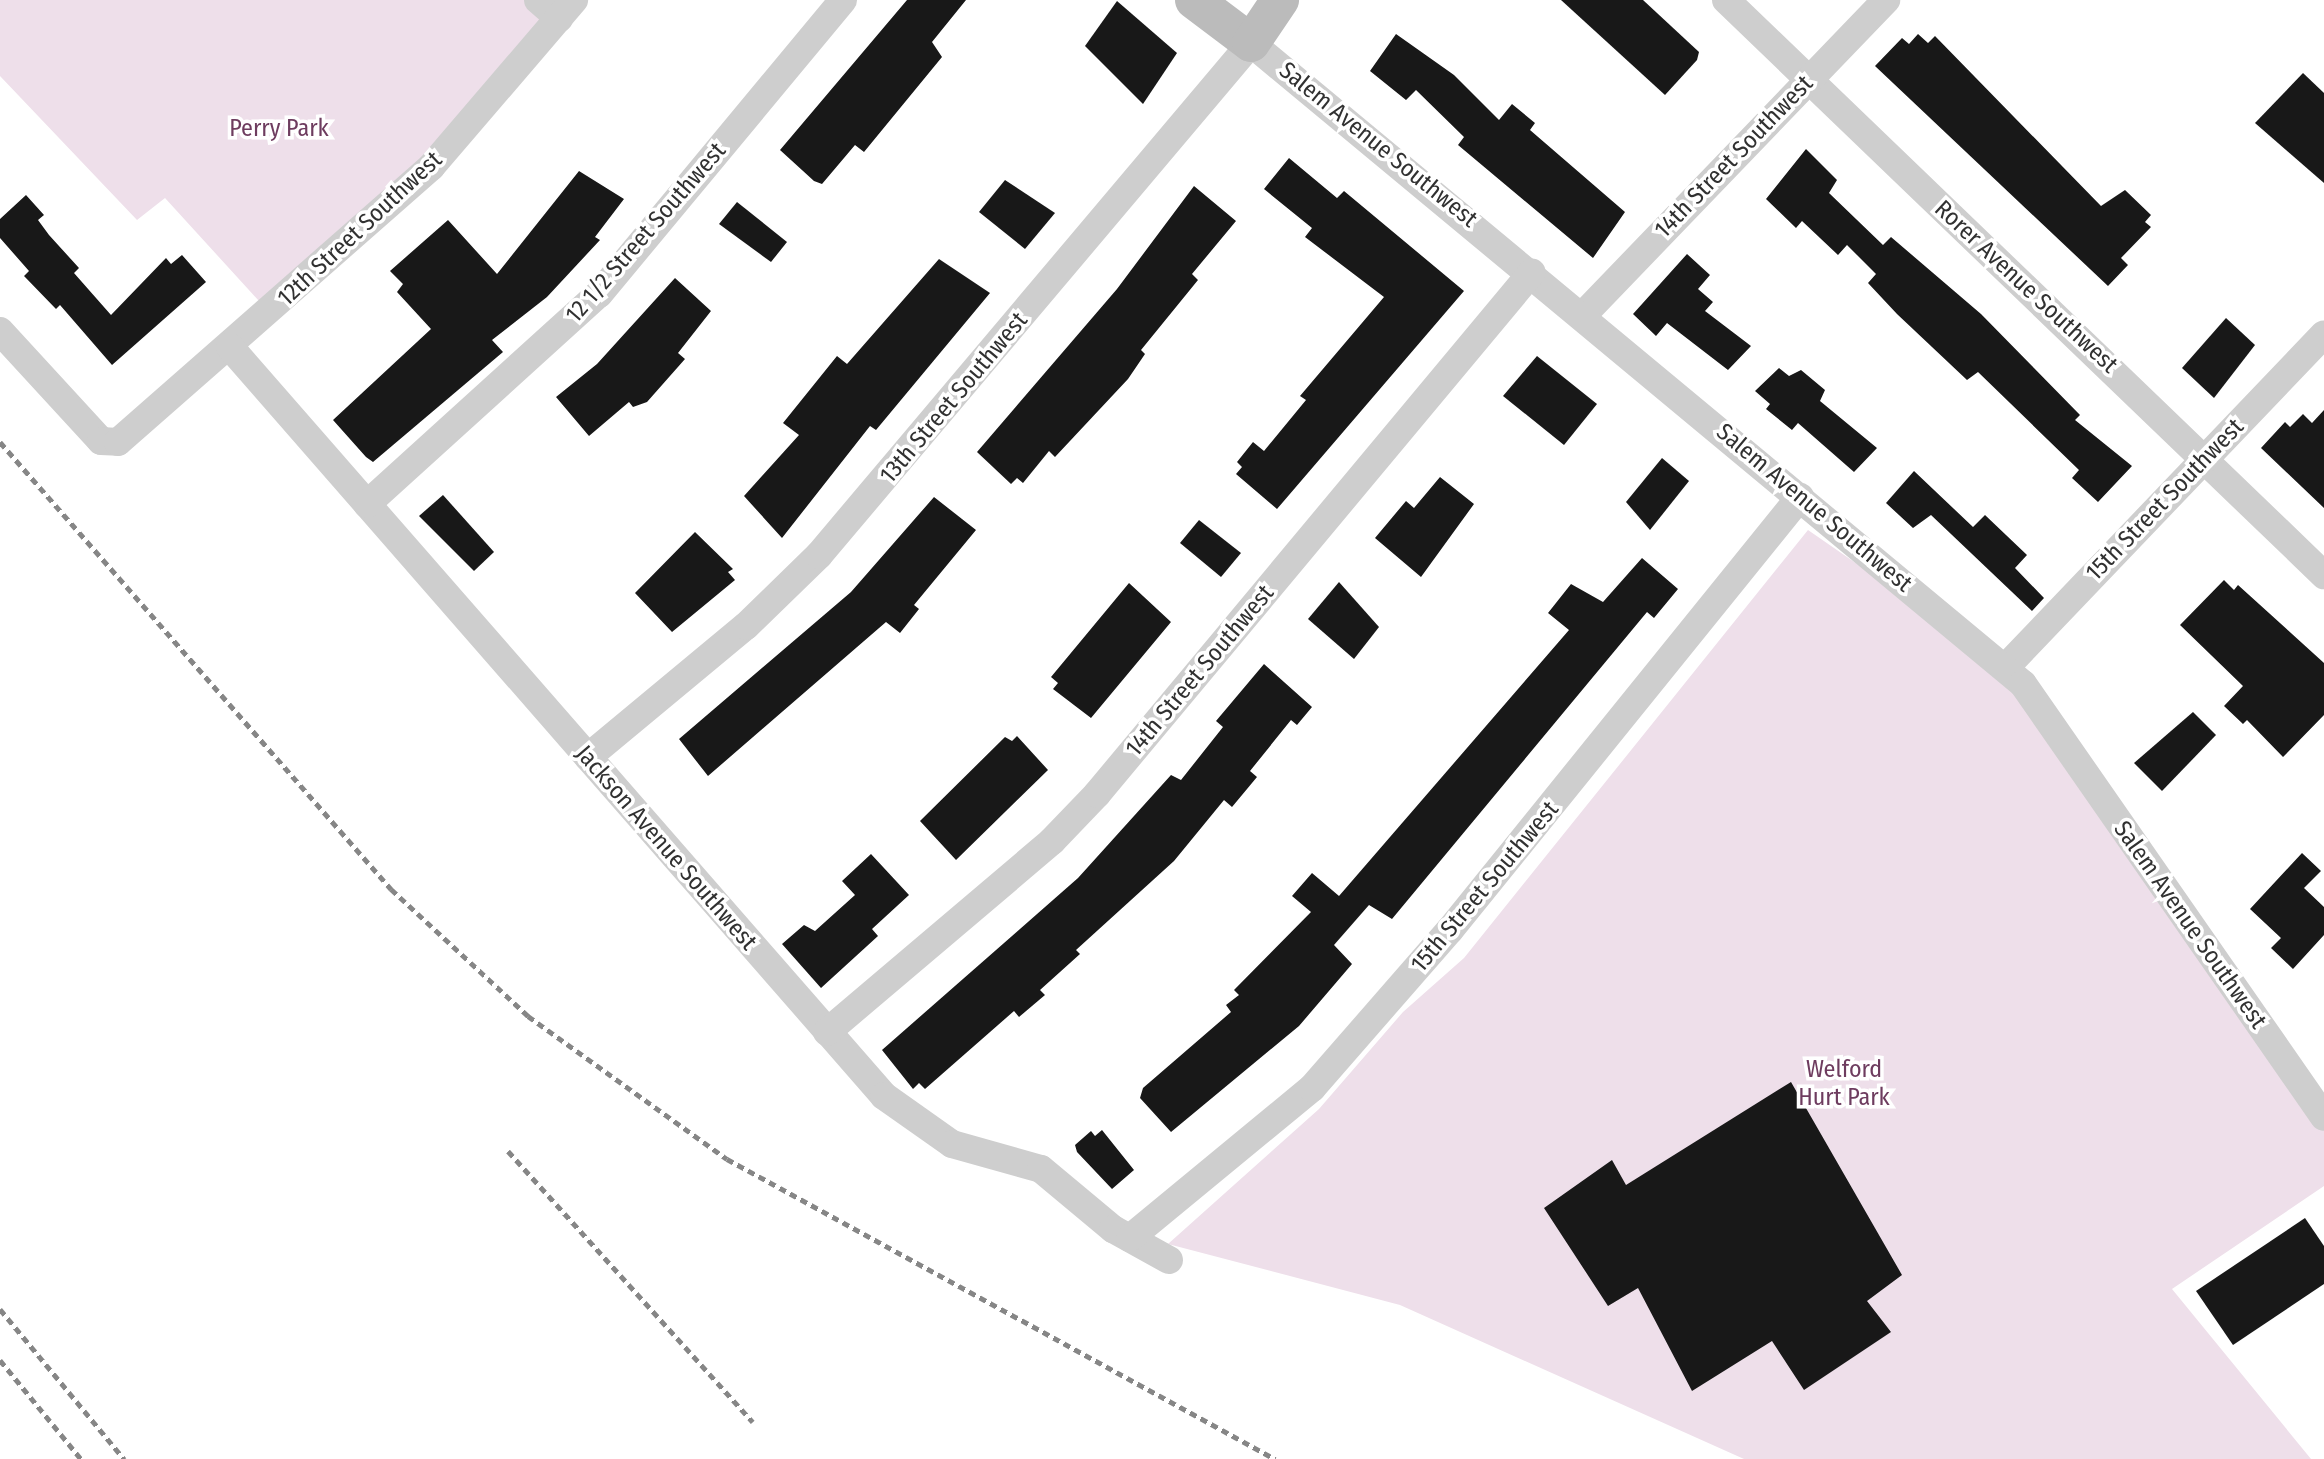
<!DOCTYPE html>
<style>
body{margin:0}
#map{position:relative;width:2324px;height:1459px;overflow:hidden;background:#fff;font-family:"Fira Sans Condensed",sans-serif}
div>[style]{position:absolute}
.green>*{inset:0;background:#eedfea}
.building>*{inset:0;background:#181818}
.street>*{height:28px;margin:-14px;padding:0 14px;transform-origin:14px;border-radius:14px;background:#cecece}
.secondary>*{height:38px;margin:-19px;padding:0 19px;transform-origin:19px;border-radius:19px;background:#bbb}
.rail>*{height:5px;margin-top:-2.5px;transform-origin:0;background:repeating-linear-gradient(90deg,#868686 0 7px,transparent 0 12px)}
span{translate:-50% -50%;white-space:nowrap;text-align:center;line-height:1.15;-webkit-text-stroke:7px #fff;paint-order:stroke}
.park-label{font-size:24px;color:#6e3c5f}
.street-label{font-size:24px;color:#313131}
</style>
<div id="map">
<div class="green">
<i style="clip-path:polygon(0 0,538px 0,559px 18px,269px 312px,165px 198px,137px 220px,0 76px)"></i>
<i style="clip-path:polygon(1808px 530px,2006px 667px,2324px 1117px,2324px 1186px,2172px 1289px,2311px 1459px,1744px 1459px,1400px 1305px,1168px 1244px,1319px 1109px,1403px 1012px,1464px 958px)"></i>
</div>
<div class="building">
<i style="clip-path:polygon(907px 0,966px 0,932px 42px,942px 57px,864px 152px,855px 145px,822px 184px,814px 181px,780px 150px)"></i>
<i style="clip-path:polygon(1561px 0,1643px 0,1699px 52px,1697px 60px,1665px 95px)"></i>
<i style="clip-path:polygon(1117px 1px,1177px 53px,1143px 104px,1085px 46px)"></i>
<i style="clip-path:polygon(1396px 34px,1454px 75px,1499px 120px,1512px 104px,1535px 123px,1530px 130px,1625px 212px,1593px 258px,1458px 145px,1464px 137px,1416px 90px,1406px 100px,1370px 71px)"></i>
<i style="clip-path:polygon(1918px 34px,1928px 43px,1935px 36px,2101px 206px,2125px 190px,2151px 215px,2145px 222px,2151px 227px,2121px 258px,2128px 265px,2108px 286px,1875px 66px,1902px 38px,1909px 44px)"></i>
<i style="clip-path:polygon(2303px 73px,2324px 93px,2324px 183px,2255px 123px)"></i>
<i style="clip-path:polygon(1806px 149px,1837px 180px,1829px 193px,1883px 245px,1891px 237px,1981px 314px,2080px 415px,2075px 420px,2132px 466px,2098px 502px,2072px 478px,2079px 470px,1978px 372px,1967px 380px,1897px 314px,1868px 283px,1876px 274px,1847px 245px,1838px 255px,1802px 221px,1796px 228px,1766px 199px)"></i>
<i style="clip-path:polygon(1289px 158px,1337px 198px,1344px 191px,1464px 291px,1277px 509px,1236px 474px,1242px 467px,1237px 462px,1253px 442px,1264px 451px,1306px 400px,1300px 396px,1384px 297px,1305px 237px,1312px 228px,1264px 189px)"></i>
<i style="clip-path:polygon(579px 171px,624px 199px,595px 237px,600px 240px,547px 297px,492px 340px,503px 352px,373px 462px,366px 457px,333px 420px,431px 329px,397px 292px,403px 284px,390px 271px,448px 220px,497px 274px)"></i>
<i style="clip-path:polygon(1005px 180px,1055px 213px,1025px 249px,979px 212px)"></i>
<i style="clip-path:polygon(1194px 186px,1236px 221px,1192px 274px,1198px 280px,1141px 350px,1145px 354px,1128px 379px,1055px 457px,1049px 451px,1023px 483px,1017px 478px,1011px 484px,977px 452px,1117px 289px)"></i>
<i style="clip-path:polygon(26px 195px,44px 215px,38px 220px,49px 235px,79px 268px,74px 273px,111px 315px,166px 258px,171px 264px,182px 255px,206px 282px,112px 365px,60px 305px,56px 309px,24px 276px,29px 271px,0 238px,0 219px)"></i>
<i style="clip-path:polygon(737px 202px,787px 242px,771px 262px,719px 224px)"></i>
<i style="clip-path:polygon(1687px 254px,1710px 275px,1698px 289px,1713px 302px,1705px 311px,1751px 346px,1728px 370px,1667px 323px,1656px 336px,1633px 314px)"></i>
<i style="clip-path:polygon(939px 259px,990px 293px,876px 430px,870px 426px,782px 538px,744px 496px,799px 435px,783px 423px,837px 356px,847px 364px)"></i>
<i style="clip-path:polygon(675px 278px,711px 311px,678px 353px,685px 359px,647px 402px,633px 407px,629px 402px,589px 436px,556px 397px,597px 364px)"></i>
<i style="clip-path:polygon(2226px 318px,2255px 345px,2214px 398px,2182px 368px)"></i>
<i style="clip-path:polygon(1537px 356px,1597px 404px,1564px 445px,1503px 396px)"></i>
<i style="clip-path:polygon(1779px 368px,1789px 376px,1801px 370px,1825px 390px,1820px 401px,1877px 448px,1854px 472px,1798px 423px,1792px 430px,1766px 409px,1770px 404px,1755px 391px)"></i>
<i style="clip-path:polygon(2324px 410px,2324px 508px,2261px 448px,2285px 422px,2290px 427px,2303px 414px,2312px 423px)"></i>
<i style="clip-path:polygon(1662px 458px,1689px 481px,1650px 530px,1626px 502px)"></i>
<i style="clip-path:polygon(1914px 471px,1973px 527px,1985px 515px,2027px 555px,2015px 568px,2044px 598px,2032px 611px,1931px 515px,1913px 528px,1886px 503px)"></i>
<i style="clip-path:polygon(1440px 477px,1474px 504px,1421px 577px,1375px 538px,1406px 501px,1414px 508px)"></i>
<i style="clip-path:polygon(443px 495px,494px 552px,474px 571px,419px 516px)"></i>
<i style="clip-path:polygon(934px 497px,976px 530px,914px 605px,919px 609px,900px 633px,886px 622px,708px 776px,679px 739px,851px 592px)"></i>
<i style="clip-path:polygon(1199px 520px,1241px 553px,1221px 577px,1180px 543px)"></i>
<i style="clip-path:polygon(695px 532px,733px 569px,728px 572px,735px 580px,672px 632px,635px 593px)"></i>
<i style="clip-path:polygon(1642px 558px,1678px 589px,1654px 618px,1647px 612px,1392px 919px,1369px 905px,1334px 945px,1352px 964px,1299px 1026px,1171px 1132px,1140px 1098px,1143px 1088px,1231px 1012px,1226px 1005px,1239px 995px,1234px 990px,1311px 912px,1292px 896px,1312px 873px,1339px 896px,1569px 630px,1548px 613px,1571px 584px,1603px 602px)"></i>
<i style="clip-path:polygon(2224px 580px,2234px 590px,2238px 585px,2324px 663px,2324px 715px,2283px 757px,2247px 720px,2243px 724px,2224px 706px,2243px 686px,2180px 625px)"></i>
<i style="clip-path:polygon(1339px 582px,1379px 627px,1354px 659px,1308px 619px)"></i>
<i style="clip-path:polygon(1129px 583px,1171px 622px,1091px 718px,1053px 689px,1058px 683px,1051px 677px)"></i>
<i style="clip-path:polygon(1264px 664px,1312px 707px,1297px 725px,1291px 720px,1250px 771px,1257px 777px,1232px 807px,1224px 800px,1174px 861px,1076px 950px,1080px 954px,1040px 990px,1045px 995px,1019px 1017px,1014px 1011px,925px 1089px,919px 1083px,913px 1089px,882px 1050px,1078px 878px,1171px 775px,1181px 780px,1223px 727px,1216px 721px)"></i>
<i style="clip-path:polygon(2193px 712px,2216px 735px,2162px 791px,2134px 763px)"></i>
<i style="clip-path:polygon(1017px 736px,1048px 770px,956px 860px,920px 821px,1005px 737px,1012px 741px)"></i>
<i style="clip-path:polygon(2302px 853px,2321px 871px,2304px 888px,2324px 907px,2324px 935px,2293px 969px,2271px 948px,2281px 938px,2250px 909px)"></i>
<i style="clip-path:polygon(871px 854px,909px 895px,872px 929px,878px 936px,821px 988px,782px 944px,804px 925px,815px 931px,855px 895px,842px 881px)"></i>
<i style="clip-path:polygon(1791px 1082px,1902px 1275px,1867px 1301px,1891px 1332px,1804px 1390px,1772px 1341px,1692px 1391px,1638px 1288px,1608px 1306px,1544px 1208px,1612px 1160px,1626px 1185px)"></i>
<i style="clip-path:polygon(1102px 1130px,1134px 1170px,1112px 1189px,1077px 1152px,1075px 1145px,1091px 1131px,1095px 1136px)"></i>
<i style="clip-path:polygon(2305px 1218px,2324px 1246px,2324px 1284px,2233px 1345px,2196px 1291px)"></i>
</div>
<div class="street">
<i style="left:538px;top:0;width:28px;rotate:41deg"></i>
<i style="left:1726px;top:0;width:830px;rotate:43.88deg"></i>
<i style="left:1584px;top:314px;width:436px;rotate:-46.1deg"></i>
<i style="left:0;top:331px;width:149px;rotate:47.4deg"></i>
<i style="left:101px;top:441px;width:17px;rotate:3deg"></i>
<i style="left:118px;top:442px;width:417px;rotate:-41.3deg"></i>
<i style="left:431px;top:167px;width:220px;rotate:-49.4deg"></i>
<i style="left:230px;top:347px;width:994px;rotate:48.87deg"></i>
<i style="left:884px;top:1096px;width:83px;rotate:35.2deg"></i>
<i style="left:952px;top:1144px;width:92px;rotate:15.7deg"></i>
<i style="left:1041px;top:1169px;width:94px;rotate:39.8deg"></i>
<i style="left:1113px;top:1229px;width:64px;rotate:29deg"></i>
<i style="left:367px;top:504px;width:313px;rotate:-42.2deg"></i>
<i style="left:599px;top:294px;width:382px;rotate:-50.3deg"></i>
<i style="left:2006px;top:667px;width:460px;rotate:-46.3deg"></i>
<i style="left:588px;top:757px;width:205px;rotate:-39.7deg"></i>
<i style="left:746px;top:626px;width:102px;rotate:-44.2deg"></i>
<i style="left:819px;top:555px;width:670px;rotate:-49.84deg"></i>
<i style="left:1251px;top:43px;width:1003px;rotate:39.7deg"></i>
<i style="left:2023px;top:684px;width:527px;rotate:55.19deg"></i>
<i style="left:827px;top:1032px;width:295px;rotate:-40.3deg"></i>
<i style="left:1052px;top:841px;width:65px;rotate:-46.2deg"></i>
<i style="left:1097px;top:794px;width:679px;rotate:-50.19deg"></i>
<i style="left:1130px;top:1238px;width:236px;rotate:-39.5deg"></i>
<i style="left:1312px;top:1088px;width:210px;rotate:-48.9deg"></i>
<i style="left:1450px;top:930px;width:557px;rotate:-51.05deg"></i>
</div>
<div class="secondary">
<i style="left:1194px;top:0;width:71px;rotate:37deg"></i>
<i style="left:1251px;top:43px;width:52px;rotate:-56deg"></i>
</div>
<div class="rail">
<i style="left:0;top:442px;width:594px;rotate:48.82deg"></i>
<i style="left:391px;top:889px;width:187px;rotate:42.8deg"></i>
<i style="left:528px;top:1016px;width:245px;rotate:35.7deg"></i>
<i style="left:727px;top:1159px;width:625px;rotate:28.7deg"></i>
<i style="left:508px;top:1151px;width:365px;rotate:47.9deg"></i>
<i style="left:0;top:1309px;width:195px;rotate:50.4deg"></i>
<i style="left:0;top:1360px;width:128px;rotate:50.7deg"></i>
</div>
<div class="park-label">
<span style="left:279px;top:129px">Perry Park</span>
<span style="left:1844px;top:1084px">Welford<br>Hurt Park</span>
</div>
<div class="street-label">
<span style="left:1378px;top:145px;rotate:39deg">Salem Avenue Southwest</span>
<span style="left:1734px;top:157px;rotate:-46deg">14th Street Southwest</span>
<span style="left:360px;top:229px;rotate:-43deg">12th Street Southwest</span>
<span style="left:646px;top:233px;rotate:-49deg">12 1/2 Street Southwest</span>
<span style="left:2026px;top:287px;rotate:43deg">Rorer Avenue Southwest</span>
<span style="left:954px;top:398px;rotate:-50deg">13th Street Southwest</span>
<span style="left:2165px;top:500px;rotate:-46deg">15th Street Southwest</span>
<span style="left:1814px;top:508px;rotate:40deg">Salem Avenue Southwest</span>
<span style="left:1200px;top:671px;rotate:-50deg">14th Street Southwest</span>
<span style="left:666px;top:848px;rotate:49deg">Jackson Avenue Southwest</span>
<span style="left:1485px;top:887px;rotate:-50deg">15th Street Southwest</span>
<span style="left:2190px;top:925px;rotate:55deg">Salem Avenue Southwest</span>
</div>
</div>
